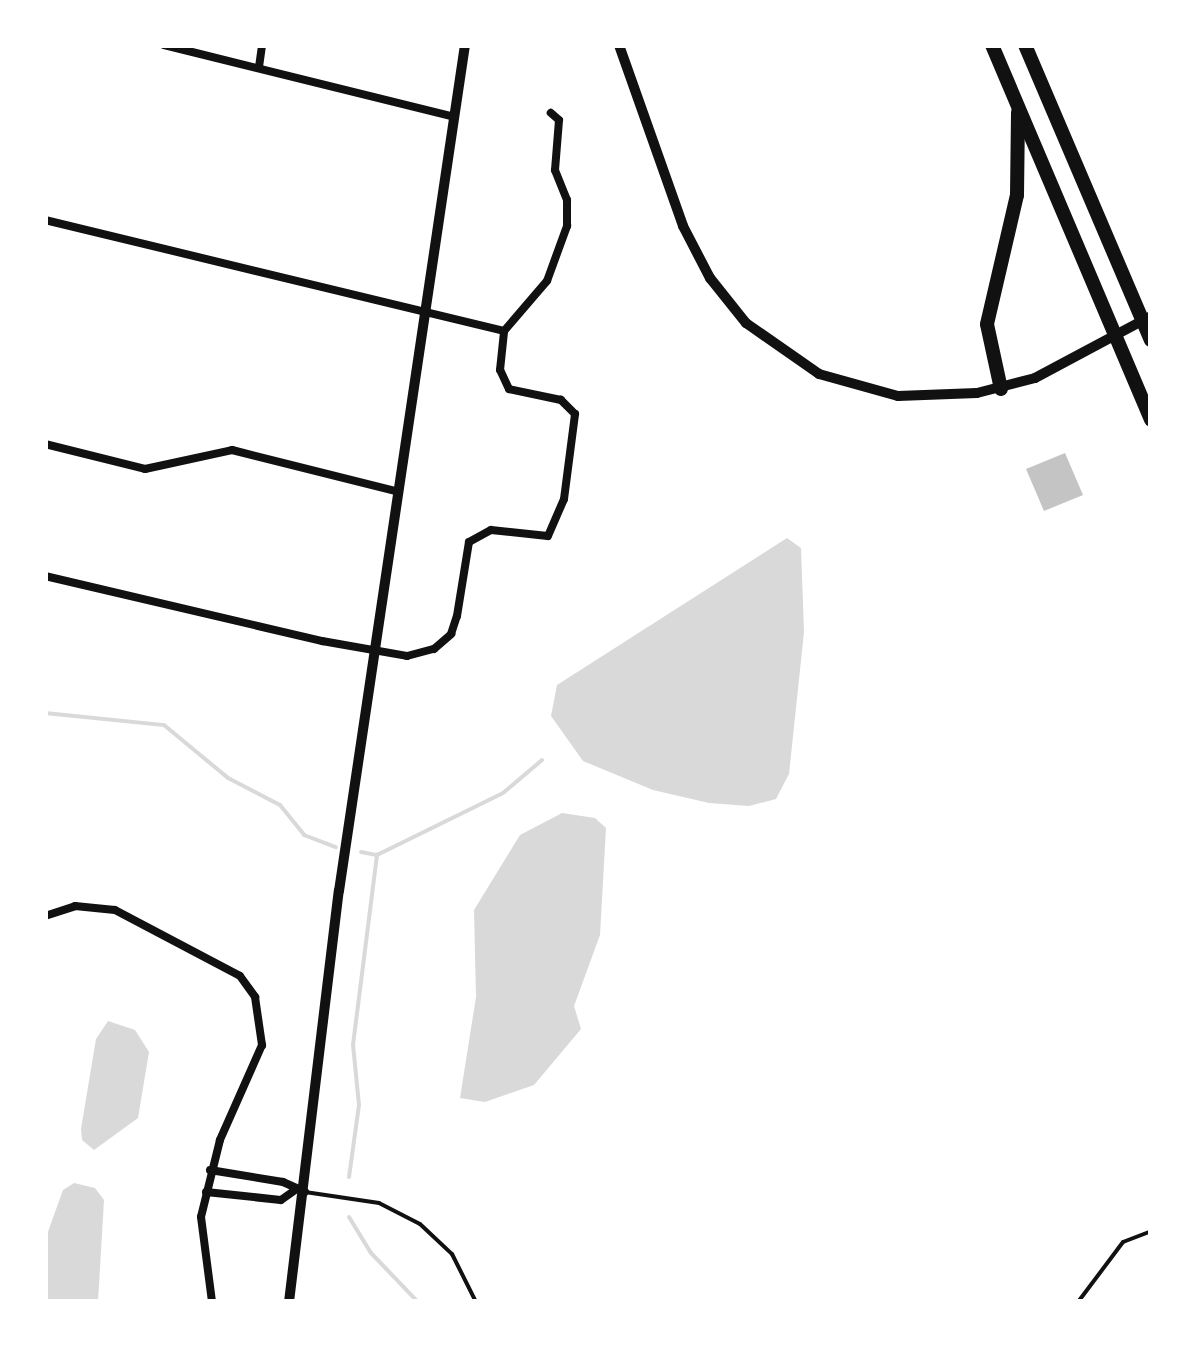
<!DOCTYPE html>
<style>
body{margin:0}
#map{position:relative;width:1196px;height:1347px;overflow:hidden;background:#fff;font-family:"Varela Round",sans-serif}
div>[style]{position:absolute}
.water>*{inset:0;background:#d9d9d9}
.stream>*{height:4px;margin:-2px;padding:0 2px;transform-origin:2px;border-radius:2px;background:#d9d9d9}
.building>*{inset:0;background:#c4c4c4}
.service>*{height:4px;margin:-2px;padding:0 2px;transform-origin:2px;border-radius:2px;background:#111}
.minor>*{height:8px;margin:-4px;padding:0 4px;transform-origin:4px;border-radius:4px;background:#111}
.tertiary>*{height:10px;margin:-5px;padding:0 5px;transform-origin:5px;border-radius:5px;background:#111}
.trunk>*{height:14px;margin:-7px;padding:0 7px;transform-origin:7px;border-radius:7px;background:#111}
span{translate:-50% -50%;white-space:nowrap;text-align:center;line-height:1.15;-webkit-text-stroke:10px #fff;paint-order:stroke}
.frame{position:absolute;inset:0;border:48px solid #fff;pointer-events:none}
</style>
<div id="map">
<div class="water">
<i style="clip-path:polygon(787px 538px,801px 548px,804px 632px,789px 774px,776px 799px,749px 806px,709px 803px,653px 790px,583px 761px,551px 716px,557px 685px)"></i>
<i style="clip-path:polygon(562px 813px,595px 818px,606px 828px,600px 935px,574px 1006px,581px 1029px,534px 1085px,485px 1102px,460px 1098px,476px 997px,474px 910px,520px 835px)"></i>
<i style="clip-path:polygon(108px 1021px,135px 1030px,149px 1052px,138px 1118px,94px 1150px,82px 1140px,81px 1129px,96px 1039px)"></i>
<i style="clip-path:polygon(74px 1183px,95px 1188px,104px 1200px,98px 1302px,45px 1302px,45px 1240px,63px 1190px)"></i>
</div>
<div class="stream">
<i style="left:45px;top:713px;width:120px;rotate:5.8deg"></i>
<i style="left:164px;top:725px;width:83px;rotate:39.6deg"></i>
<i style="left:228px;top:778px;width:59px;rotate:27.4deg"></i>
<i style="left:280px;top:805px;width:38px;rotate:51deg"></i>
<i style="left:304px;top:835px;width:34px;rotate:21deg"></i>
<i style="left:361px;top:852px;width:15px;rotate:11deg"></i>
<i style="left:377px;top:855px;width:140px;rotate:-26.2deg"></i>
<i style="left:503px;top:793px;width:51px;rotate:-40.2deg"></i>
<i style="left:349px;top:1177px;width:73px;rotate:-82.1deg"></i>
<i style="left:359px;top:1105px;width:60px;rotate:-95.7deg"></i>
<i style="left:353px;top:1045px;width:192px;rotate:-82.8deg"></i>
<i style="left:349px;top:1217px;width:42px;rotate:58.6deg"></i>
<i style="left:371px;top:1253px;width:68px;rotate:46.2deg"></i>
</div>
<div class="building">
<i style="clip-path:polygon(1065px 453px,1083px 495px,1044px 511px,1026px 469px)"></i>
</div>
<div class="service">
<i style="left:305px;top:1192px;width:75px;rotate:8.5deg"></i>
<i style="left:379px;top:1203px;width:46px;rotate:27.1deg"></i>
<i style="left:420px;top:1224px;width:44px;rotate:43.2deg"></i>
<i style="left:452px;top:1254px;width:54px;rotate:63.4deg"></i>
<i style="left:1078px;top:1302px;width:75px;rotate:-53.1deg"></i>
<i style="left:1123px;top:1242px;width:30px;rotate:-21deg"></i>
</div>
<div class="minor">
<i style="left:164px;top:45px;width:296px;rotate:13.9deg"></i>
<i style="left:259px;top:67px;width:22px;rotate:-82deg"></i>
<i style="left:45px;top:220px;width:472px;rotate:13.6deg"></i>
<i style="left:504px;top:331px;width:66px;rotate:-49.3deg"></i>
<i style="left:547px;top:281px;width:59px;rotate:-70deg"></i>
<i style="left:567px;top:226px;width:26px;rotate:-90deg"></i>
<i style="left:567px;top:200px;width:32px;rotate:-112deg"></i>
<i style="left:555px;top:170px;width:50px;rotate:-85.4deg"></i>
<i style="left:559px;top:120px;width:11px;rotate:-139deg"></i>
<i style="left:45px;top:444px;width:103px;rotate:14deg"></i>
<i style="left:145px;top:469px;width:89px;rotate:-12.3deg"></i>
<i style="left:232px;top:450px;width:168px;rotate:14.1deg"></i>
<i style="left:45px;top:576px;width:285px;rotate:13.2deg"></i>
<i style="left:322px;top:641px;width:86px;rotate:10deg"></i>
<i style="left:407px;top:656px;width:28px;rotate:-15deg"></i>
<i style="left:434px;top:649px;width:23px;rotate:-41deg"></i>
<i style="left:451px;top:634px;width:19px;rotate:-72deg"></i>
<i style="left:457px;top:616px;width:75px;rotate:-80.8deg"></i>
<i style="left:469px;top:542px;width:25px;rotate:-29deg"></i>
<i style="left:491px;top:530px;width:57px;rotate:6deg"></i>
<i style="left:548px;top:536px;width:40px;rotate:-66.6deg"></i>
<i style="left:564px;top:499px;width:86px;rotate:-82.6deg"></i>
<i style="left:575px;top:414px;width:20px;rotate:-135deg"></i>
<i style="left:561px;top:400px;width:53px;rotate:-168.1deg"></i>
<i style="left:509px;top:389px;width:21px;rotate:-115deg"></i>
<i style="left:500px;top:370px;width:39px;rotate:-84deg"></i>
<i style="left:45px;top:916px;width:32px;rotate:-18deg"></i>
<i style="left:75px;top:906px;width:40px;rotate:5.7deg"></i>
<i style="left:115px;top:910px;width:141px;rotate:27.8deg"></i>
<i style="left:240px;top:976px;width:26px;rotate:54deg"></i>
<i style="left:255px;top:997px;width:49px;rotate:81.7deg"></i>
<i style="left:262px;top:1045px;width:104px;rotate:113.9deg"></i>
<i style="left:220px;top:1140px;width:79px;rotate:103.9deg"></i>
<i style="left:201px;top:1217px;width:86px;rotate:82.6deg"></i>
<i style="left:210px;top:1170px;width:74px;rotate:9.3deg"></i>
<i style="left:283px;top:1182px;width:24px;rotate:24deg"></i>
<i style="left:206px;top:1192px;width:75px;rotate:6.1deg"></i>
<i style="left:281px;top:1200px;width:16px;rotate:-35deg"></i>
</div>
<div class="tertiary">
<i style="left:619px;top:45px;width:192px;rotate:70.5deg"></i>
<i style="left:683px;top:226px;width:59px;rotate:62.6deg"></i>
<i style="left:710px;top:278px;width:58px;rotate:51.3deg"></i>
<i style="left:746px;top:323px;width:89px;rotate:34.9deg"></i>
<i style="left:819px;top:374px;width:82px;rotate:15.6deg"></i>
<i style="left:898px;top:396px;width:79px;rotate:-2.2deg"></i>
<i style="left:977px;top:393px;width:60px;rotate:-14.5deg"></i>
<i style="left:1035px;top:378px;width:132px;rotate:-28.1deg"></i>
<i style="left:289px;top:1302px;width:414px;rotate:-83.1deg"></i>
<i style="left:339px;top:891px;width:855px;rotate:-81.53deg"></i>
</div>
<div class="trunk">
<i style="left:992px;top:45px;width:407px;rotate:67deg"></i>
<i style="left:1025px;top:45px;width:321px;rotate:66.9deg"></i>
<i style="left:1001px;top:389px;width:66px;rotate:-102.2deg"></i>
<i style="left:987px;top:324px;width:132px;rotate:-76.9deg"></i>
<i style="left:1017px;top:195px;width:83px;rotate:-89.3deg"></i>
</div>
<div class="frame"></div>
</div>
